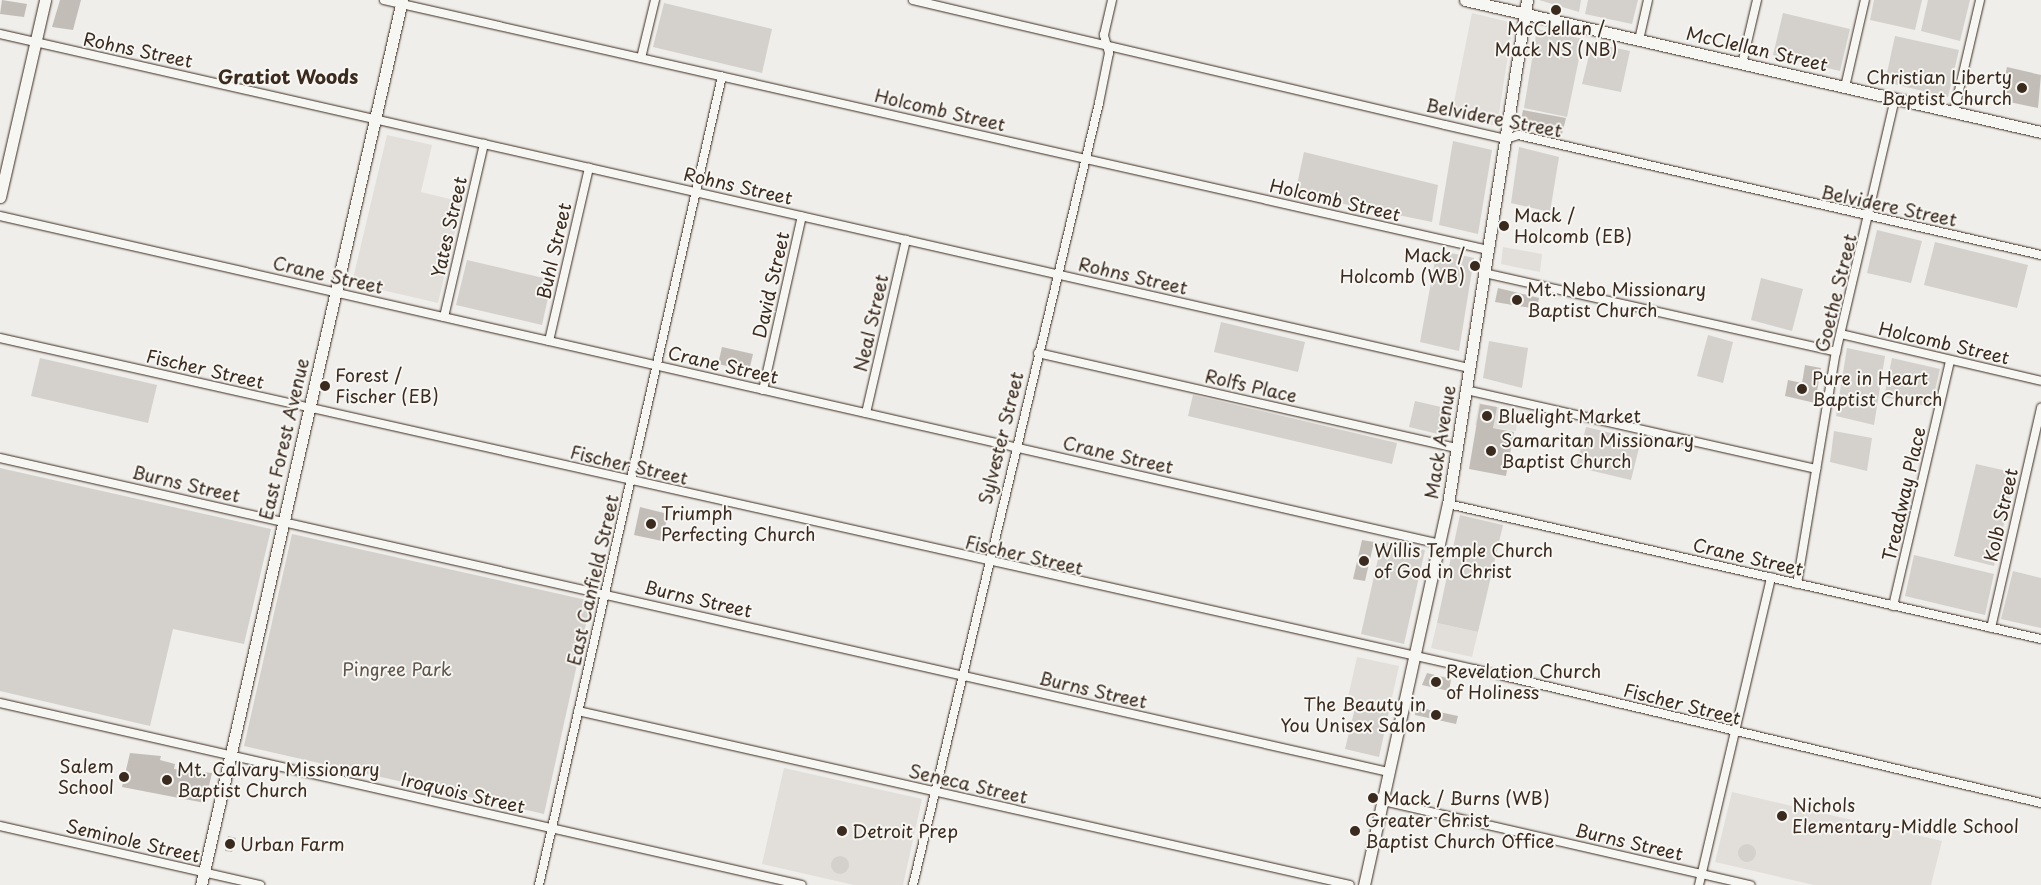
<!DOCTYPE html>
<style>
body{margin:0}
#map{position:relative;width:2041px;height:885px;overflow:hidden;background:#efeeea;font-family:"Playpen Sans",sans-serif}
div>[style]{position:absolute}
.built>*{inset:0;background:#e2dfdb}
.green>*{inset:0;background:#d4d1cc}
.round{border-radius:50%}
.building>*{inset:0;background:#c2bdb7}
.roads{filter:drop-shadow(0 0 1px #3b2a1e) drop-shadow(0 0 1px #3b2a1e)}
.street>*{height:8px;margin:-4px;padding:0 4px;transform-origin:4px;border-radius:4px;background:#f6f6f2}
.secondary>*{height:11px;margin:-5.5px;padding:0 5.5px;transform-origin:5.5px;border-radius:5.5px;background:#f6f6f2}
.dots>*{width:14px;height:14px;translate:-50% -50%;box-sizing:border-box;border:2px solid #f6f6f2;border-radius:50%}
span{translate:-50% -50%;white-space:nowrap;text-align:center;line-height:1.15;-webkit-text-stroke:4px #f6f6f2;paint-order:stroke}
.poi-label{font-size:18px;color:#3b2a1e}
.right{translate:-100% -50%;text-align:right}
.left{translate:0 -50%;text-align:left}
.street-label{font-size:18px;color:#3b2a1e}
.park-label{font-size:18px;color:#61544a}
.neighbourhood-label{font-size:19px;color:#3b2a1e;font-weight:700}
</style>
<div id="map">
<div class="built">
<i style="clip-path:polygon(1472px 13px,1513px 23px,1497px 126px,1451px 117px)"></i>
<i style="clip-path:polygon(387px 135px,432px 145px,421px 192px,462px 202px,438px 303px,352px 283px)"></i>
<i style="clip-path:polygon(1503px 247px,1542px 254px,1540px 272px,1501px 264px)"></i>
<i style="clip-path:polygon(1479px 403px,1518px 412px,1516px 431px,1475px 425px)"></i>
<i style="clip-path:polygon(1437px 623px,1478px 632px,1472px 657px,1431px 648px)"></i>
<i style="clip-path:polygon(1357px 657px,1399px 666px,1389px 711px,1347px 702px)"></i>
<i style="clip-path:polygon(784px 768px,922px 799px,903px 885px,854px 885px,762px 864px)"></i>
<i style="clip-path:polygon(1732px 792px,1942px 841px,1931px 885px,1814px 885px,1715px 862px)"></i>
</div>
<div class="green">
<i style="clip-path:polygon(1539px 0,1581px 0,1579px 12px)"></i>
<i style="clip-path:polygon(1588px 0,1638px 0,1632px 24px,1585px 14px)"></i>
<i style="clip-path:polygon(1874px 0,1922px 0,1915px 30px,1870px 20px)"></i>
<i style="clip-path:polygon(1928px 0,1970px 0,1960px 41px,1921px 31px)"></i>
<i style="clip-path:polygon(664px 3px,772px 29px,762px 73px,653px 47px)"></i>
<i style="clip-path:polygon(1783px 13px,1850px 29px,1840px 71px,1773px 55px)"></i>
<i style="clip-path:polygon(1537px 29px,1583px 39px,1567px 117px,1524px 108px)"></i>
<i style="clip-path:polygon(1895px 36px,1959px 50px,1948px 97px,1885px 82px)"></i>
<i style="clip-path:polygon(1592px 43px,1630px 51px,1621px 92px,1582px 84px)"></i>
<i style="clip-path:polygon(1453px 141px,1492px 150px,1478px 234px,1439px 225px)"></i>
<i style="clip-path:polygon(1519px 147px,1559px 157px,1550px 212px,1511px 203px)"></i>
<i style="clip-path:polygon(1304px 152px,1438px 185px,1432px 222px,1295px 194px)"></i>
<i style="clip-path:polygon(1877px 230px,1922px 241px,1911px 283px,1867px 273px)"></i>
<i style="clip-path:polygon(1935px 242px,2028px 265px,2017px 308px,1924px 285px)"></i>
<i style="clip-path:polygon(1437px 250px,1474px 258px,1459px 351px,1420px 342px)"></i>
<i style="clip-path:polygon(467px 260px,552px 280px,542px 325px,456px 305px)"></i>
<i style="clip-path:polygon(1761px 278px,1803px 289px,1792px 331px,1751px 320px)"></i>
<i style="clip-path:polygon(1221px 322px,1305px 342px,1298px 372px,1214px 352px)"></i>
<i style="clip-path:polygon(1708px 335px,1733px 342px,1723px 383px,1697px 376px)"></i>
<i style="clip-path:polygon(1489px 341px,1528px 348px,1522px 388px,1483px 378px)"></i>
<i style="clip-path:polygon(1847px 348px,1885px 356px,1874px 425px,1836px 416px)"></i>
<i style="clip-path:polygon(40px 358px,157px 385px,148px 423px,31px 396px)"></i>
<i style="clip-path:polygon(1892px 358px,1940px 369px,1931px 407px,1884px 397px)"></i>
<i style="clip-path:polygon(1193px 395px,1397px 443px,1392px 464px,1188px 416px)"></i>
<i style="clip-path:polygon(1415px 401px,1450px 409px,1446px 436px,1409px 427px)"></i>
<i style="clip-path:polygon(1586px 427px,1641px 440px,1631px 480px,1576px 467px)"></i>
<i style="clip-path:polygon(1834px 431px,1872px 438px,1867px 471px,1830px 462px)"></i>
<i style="clip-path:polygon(1976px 464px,2016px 473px,1994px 566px,1954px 556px)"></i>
<i style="clip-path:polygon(0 468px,271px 529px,244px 644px,173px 629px,150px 726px,0 691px)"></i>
<i style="clip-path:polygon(1460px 515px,1503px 525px,1478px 632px,1437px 623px)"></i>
<i style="clip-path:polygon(292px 534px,591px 601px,544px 814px,244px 746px)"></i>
<i style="clip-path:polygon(1382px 541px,1425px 550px,1404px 644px,1361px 634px)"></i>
<i style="clip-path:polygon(1914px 555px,1994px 574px,1985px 615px,1905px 596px)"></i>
<i style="clip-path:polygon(2013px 571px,2041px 578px,2041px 628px,2001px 619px)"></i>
<i style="clip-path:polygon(1356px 704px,1389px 711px,1379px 757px,1345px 749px)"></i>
<i class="round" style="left:1738px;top:844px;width:18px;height:18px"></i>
<i class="round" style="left:831px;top:856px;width:18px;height:18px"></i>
</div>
<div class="building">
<i style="clip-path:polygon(2px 0,27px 4px,24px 17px,0 14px)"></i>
<i style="clip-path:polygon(60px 0,81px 0,73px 30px,52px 27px)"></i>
<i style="clip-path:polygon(2007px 67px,2041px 75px,2038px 108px,2000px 100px)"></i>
<i style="clip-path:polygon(1523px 110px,1566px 118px,1562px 134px,1520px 125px)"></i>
<i style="clip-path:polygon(1498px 288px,1539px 298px,1537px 309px,1495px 302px)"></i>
<i style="clip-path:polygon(722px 347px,753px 354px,749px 371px,718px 364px)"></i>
<i style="clip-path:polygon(1805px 365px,1821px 368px,1815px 403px,1785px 396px,1788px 380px,1802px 383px)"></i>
<i style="clip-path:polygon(1480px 404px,1497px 407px,1493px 428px,1514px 432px,1506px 476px,1469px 469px)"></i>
<i style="clip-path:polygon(640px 507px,668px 514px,662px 541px,634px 535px)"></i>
<i style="clip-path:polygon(1362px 540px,1374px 542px,1365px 581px,1353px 579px)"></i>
<i style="clip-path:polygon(1427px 673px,1451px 679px,1449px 691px,1422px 685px)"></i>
<i style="clip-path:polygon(1416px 707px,1458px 716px,1456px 724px,1415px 715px)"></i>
<i style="clip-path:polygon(130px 753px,161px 756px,160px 760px,175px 764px,174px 769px,212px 773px,205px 803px,122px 787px)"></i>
<i style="clip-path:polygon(228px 836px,236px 838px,232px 852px,225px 851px)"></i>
</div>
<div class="roads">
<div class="street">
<i style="left:384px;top:0;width:1132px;rotate:12.76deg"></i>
<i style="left:913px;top:0;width:546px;rotate:13.22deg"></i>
<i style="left:1445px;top:125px;width:63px;rotate:12.9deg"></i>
<i style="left:1506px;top:139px;width:13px;rotate:-18deg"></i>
<i style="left:1518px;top:135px;width:537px;rotate:12.92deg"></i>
<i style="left:0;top:34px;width:1506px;rotate:12.81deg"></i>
<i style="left:1639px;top:40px;width:41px;rotate:-77.3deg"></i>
<i style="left:641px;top:58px;width:60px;rotate:-76.4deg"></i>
<i style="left:1742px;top:64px;width:66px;rotate:-76.8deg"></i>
<i style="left:1845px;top:87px;width:89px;rotate:-77.1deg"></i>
<i style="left:1954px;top:112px;width:115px;rotate:-76.9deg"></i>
<i style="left:0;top:216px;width:1477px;rotate:12.83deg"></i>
<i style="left:1484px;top:273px;width:361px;rotate:12.6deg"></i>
<i style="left:444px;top:317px;width:178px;rotate:-77deg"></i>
<i style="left:1841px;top:334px;width:205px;rotate:13.2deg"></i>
<i style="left:0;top:338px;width:1511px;rotate:12.66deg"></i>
<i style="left:1474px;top:669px;width:583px;rotate:13.3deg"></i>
<i style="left:549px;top:341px;width:178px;rotate:-77deg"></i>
<i style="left:1038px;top:353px;width:430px;rotate:12.8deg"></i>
<i style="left:763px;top:390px;width:178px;rotate:-77.4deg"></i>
<i style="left:1466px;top:390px;width:359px;rotate:12.7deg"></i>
<i style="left:866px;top:413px;width:178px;rotate:-77deg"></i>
<i style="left:0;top:458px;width:1424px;rotate:12.74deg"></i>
<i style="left:1448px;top:504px;width:608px;rotate:12.83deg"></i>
<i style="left:1797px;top:584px;width:235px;rotate:-80.5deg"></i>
<i style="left:1836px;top:352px;width:260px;rotate:-76.9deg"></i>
<i style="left:1893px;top:606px;width:252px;rotate:-76.9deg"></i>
<i style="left:1991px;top:628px;width:226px;rotate:-77.2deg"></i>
<i style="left:0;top:703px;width:822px;rotate:12.79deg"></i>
<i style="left:578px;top:711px;width:791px;rotate:12.7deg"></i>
<i style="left:1383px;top:801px;width:377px;rotate:12.9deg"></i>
<i style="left:0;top:826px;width:267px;rotate:12.8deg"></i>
<i style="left:539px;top:885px;width:829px;rotate:-77.25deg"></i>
<i style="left:913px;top:885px;width:804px;rotate:-76.62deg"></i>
<i style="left:1099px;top:103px;width:51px;rotate:-78.7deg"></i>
<i style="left:1109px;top:53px;width:19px;rotate:-106deg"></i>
<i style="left:1104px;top:35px;width:36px;rotate:-77deg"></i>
<i style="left:1699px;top:885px;width:316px;rotate:-76.8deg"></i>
</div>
<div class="secondary">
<i style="left:1465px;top:0;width:591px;rotate:12.91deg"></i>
<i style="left:0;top:197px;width:202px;rotate:-77.1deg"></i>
<i style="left:201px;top:885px;width:908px;rotate:-77.2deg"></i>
<i style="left:1364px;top:885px;width:390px;rotate:-77.6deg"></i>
<i style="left:1448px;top:504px;width:510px;rotate:-81.09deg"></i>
</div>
</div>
<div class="dots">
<i style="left:1556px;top:10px;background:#3b2a1e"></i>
<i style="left:2022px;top:88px;background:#3b2a1e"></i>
<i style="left:1504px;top:226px;background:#3b2a1e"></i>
<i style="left:1475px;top:266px;background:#3b2a1e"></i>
<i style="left:1517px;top:300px;background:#3b2a1e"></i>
<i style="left:325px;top:386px;background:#3b2a1e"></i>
<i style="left:1802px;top:389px;background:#3b2a1e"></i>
<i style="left:1487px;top:416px;background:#3b2a1e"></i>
<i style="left:1491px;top:451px;background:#3b2a1e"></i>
<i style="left:651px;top:524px;background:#3b2a1e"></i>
<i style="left:1364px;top:561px;background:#3b2a1e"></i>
<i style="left:1436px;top:682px;background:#3b2a1e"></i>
<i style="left:1436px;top:715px;background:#3b2a1e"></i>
<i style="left:124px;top:777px;background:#3b2a1e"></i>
<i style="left:167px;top:780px;background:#3b2a1e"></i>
<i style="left:1373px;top:798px;background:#3b2a1e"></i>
<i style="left:1782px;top:816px;background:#3b2a1e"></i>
<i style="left:842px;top:831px;background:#3b2a1e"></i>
<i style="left:1355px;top:831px;background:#3b2a1e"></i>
<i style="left:230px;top:844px;background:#3b2a1e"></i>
</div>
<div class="poi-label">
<span style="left:1556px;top:39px">McClellan /<br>Mack NS (NB)</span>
<span class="right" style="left:2012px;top:88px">Christian Liberty<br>Baptist Church</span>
<span class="left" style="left:1514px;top:226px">Mack /<br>Holcomb (EB)</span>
<span class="right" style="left:1465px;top:266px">Mack /<br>Holcomb (WB)</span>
<span class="left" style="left:1527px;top:300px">Mt. Nebo Missionary<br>Baptist Church</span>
<span class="left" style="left:335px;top:386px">Forest /<br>Fischer (EB)</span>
<span class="left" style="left:1812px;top:389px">Pure in Heart<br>Baptist Church</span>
<span class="left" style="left:1497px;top:416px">Bluelight Market</span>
<span class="left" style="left:1501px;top:451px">Samaritan Missionary<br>Baptist Church</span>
<span class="left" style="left:661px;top:524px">Triumph<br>Perfecting Church</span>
<span class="left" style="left:1374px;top:561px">Willis Temple Church<br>of God in Christ</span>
<span class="left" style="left:1446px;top:682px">Revelation Church<br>of Holiness</span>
<span class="right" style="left:1426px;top:715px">The Beauty in<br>You Unisex Salon</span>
<span class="right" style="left:114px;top:777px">Salem<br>School</span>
<span class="left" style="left:177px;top:780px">Mt. Calvary Missionary<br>Baptist Church</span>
<span class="left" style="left:1383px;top:798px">Mack / Burns (WB)</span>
<span class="left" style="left:1792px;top:816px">Nichols<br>Elementary-Middle School</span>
<span class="left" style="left:1365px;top:831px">Greater Christ<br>Baptist Church Office</span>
<span class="left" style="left:852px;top:831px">Detroit Prep</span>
<span class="left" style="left:240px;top:844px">Urban Farm</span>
</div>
<div class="street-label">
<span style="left:1757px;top:49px;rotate:13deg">McClellan Street</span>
<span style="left:138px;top:50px;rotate:12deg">Rohns Street</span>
<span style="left:940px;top:110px;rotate:13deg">Holcomb Street</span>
<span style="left:1494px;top:118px;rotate:11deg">Belvidere Street</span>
<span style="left:738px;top:186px;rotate:13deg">Rohns Street</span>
<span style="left:1335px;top:200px;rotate:13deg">Holcomb Street</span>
<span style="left:1889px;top:206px;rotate:12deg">Belvidere Street</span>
<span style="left:449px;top:227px;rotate:-77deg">Yates Street</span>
<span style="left:554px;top:251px;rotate:-77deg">Buhl Street</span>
<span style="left:328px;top:275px;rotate:13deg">Crane Street</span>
<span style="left:1133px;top:276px;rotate:13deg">Rohns Street</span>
<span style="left:771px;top:285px;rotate:-77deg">David Street</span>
<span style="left:1836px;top:293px;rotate:-76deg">Goethe Street</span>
<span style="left:871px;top:323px;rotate:-77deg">Neal Street</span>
<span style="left:1944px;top:343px;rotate:13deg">Holcomb Street</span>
<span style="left:723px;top:365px;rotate:13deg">Crane Street</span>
<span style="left:205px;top:369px;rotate:13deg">Fischer Street</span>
<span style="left:1251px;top:386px;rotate:13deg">Rolfs Place</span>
<span style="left:1001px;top:438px;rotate:-76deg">Sylvester Street</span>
<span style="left:284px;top:439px;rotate:-77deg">East Forest Avenue</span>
<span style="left:1440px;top:442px;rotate:-81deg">Mack Avenue</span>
<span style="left:1118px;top:455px;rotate:13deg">Crane Street</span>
<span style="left:629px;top:465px;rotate:13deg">Fischer Street</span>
<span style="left:186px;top:484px;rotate:13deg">Burns Street</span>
<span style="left:1904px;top:494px;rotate:-77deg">Treadway Place</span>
<span style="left:2001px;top:515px;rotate:-77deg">Kolb Street</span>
<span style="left:1024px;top:555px;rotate:13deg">Fischer Street</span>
<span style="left:1748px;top:557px;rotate:13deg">Crane Street</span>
<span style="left:593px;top:580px;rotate:-77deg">East Canfield Street</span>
<span style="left:698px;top:599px;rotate:13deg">Burns Street</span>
<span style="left:1093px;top:690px;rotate:13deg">Burns Street</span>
<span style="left:1682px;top:704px;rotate:14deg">Fischer Street</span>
<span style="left:968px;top:784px;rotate:13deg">Seneca Street</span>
<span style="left:463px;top:793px;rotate:13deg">Iroquois Street</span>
<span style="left:133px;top:841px;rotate:13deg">Seminole Street</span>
<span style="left:1629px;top:842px;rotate:13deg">Burns Street</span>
</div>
<div class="park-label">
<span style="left:397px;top:669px">Pingree Park</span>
</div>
<div class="neighbourhood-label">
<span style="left:288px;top:77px">Gratiot Woods</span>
</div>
</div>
